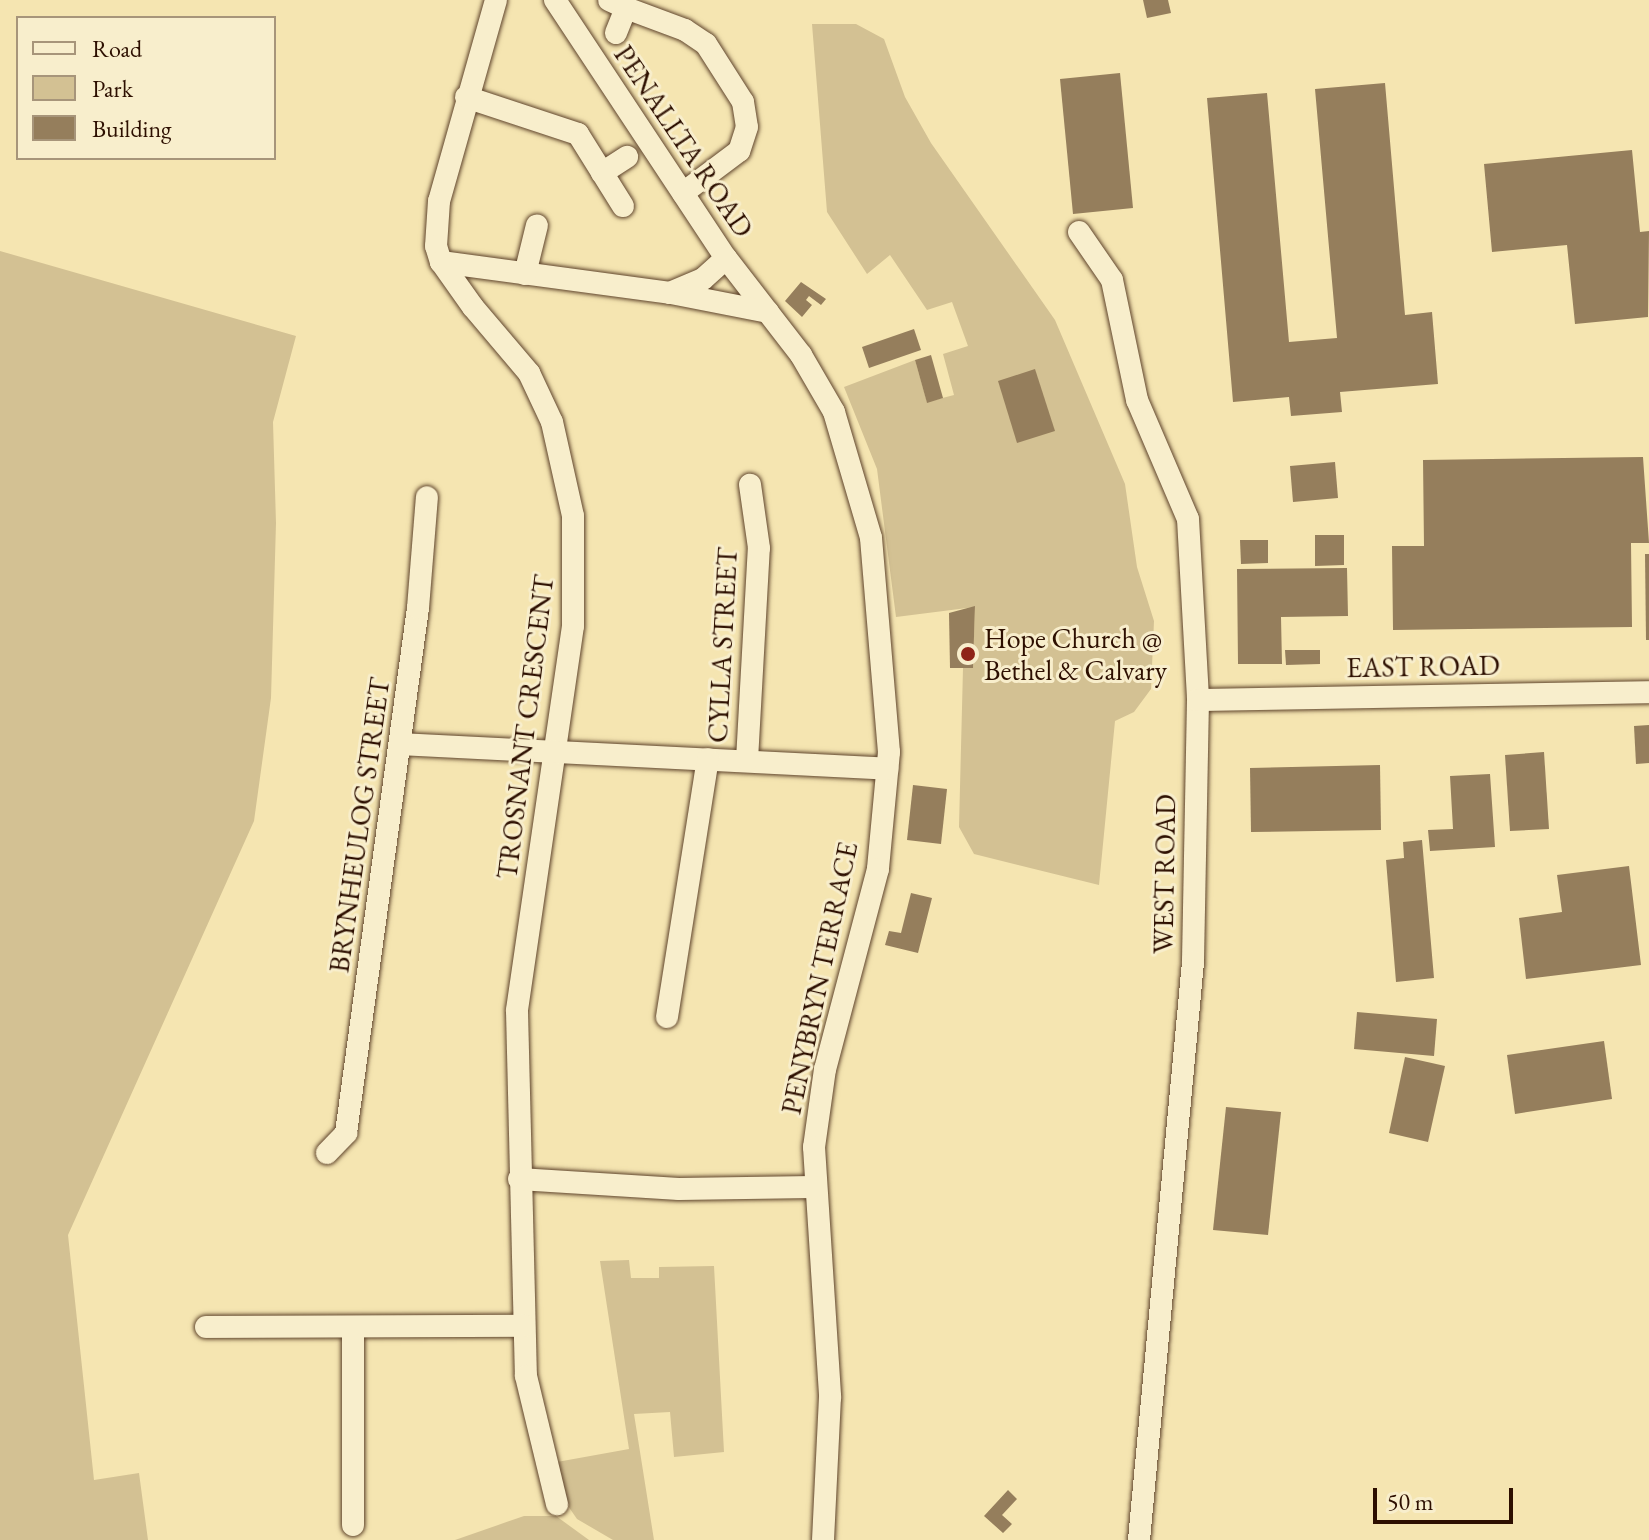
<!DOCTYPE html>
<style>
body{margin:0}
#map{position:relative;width:1649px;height:1540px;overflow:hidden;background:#f5e5b1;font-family:"EB Garamond",serif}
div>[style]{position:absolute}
.green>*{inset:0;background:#d3c193}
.building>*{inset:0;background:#957e5c}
.roads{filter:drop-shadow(0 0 2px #5f442c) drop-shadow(0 0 2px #5f442c)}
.minor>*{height:22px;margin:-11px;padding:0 11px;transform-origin:11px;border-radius:11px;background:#f8eecc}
.dots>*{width:22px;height:22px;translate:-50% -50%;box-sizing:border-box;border:4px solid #f8eecc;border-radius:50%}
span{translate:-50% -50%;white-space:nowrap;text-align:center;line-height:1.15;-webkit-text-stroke:6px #f8eecc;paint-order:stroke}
.street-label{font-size:28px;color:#2d0f00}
.poi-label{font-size:28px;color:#2d0f00}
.left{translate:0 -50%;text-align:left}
.legend{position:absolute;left:16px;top:16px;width:260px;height:144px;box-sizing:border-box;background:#f8eecc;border:2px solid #a7957a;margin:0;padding:10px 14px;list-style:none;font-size:24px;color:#2d0f00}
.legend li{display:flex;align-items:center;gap:16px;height:40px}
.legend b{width:40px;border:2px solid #a7957a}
.scale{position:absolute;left:1373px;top:1488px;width:140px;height:36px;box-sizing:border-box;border:4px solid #2d0f00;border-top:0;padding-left:10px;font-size:24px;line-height:28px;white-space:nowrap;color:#2d0f00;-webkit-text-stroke:6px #f8eecc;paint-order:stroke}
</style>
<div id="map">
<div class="green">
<i style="clip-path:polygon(812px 24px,856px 24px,884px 39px,905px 97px,931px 143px,1055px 320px,1125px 484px,1137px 567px,1154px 621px,1151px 689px,1134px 712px,1115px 721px,1099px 885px,974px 854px,959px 827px,963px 668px,973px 668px,975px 607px,896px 617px,877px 469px,844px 387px,915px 360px,927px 402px,954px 395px,943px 354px,968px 346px,952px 302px,927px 310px,890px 255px,867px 274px,827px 212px)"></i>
<i style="clip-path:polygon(0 251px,296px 336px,273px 422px,276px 523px,271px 698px,254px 821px,68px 1235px,94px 1480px,139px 1473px,148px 1540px,0 1540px)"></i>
<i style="clip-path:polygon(629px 1260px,631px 1278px,659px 1278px,659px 1267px,714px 1266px,724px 1452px,674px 1457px,670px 1412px,634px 1414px,654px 1540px,613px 1540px,577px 1519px,566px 1503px,557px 1462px,629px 1449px,600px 1261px)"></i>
<i style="clip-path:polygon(524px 1516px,556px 1516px,589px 1540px,455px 1540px)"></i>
</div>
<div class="building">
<i style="clip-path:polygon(1143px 0,1168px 0,1171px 13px,1147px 18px)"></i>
<i style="clip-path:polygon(1120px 73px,1133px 208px,1073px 214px,1060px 79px)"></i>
<i style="clip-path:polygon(1385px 83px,1405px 315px,1432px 312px,1438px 384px,1340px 392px,1342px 412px,1291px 416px,1289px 397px,1233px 402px,1207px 98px,1267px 93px,1289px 342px,1337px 338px,1315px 89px)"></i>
<i style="clip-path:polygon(1632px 150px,1640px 232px,1649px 231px,1648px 317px,1575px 324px,1567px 245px,1492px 252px,1484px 164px)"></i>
<i style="clip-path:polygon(801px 282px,826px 299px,821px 305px,809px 296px,806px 300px,812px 305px,802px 317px,785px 301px)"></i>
<i style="clip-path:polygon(914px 329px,921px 350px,869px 368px,862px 347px)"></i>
<i style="clip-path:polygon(931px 355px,943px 398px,927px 403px,915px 360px)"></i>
<i style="clip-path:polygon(1035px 369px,1055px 431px,1017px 443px,998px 381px)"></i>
<i style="clip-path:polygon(1643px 457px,1649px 543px,1631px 543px,1632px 627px,1393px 630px,1392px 546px,1424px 546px,1423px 460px)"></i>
<i style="clip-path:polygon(1335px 462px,1338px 498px,1293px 502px,1290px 466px)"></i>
<i style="clip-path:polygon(1315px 535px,1344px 535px,1344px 565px,1315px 566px)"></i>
<i style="clip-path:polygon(1240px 540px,1268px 540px,1268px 563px,1241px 564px)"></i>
<i style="clip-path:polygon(1645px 554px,1649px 554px,1649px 640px,1646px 640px)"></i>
<i style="clip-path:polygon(1347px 568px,1348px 616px,1281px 617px,1282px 664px,1238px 664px,1237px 569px)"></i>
<i style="clip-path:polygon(975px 606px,973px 668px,950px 668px,949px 613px)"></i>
<i style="clip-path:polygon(1285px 650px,1320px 650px,1320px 664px,1286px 665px)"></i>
<i style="clip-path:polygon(1649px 725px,1649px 763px,1636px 764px,1634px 726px)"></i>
<i style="clip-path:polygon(1544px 752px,1549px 829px,1510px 831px,1505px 755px)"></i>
<i style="clip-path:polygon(1380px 765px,1381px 830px,1251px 832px,1250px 768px)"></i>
<i style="clip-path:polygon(1490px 774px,1495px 847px,1430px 851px,1428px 830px,1453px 829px,1450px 776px)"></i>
<i style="clip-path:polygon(913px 785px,947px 789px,941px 844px,907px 840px)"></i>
<i style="clip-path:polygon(1422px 840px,1434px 978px,1396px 982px,1386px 860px,1404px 858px,1403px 842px)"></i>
<i style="clip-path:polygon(1629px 866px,1641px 965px,1526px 979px,1519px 918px,1562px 912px,1557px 875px)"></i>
<i style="clip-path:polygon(911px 893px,932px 898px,918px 953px,885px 945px,889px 931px,901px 933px)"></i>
<i style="clip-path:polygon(1357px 1012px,1437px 1019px,1434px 1056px,1354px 1049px)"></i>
<i style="clip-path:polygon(1604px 1041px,1612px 1099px,1515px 1114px,1507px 1055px)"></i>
<i style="clip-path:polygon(1405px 1057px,1445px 1066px,1428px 1142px,1389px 1133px)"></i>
<i style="clip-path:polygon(1226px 1107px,1281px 1112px,1268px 1235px,1213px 1230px)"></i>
<i style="clip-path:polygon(1008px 1490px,1017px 1499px,1002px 1515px,1012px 1524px,1003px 1533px,984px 1516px)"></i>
</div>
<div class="roads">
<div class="minor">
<i style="left:496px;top:0;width:209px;rotate:105.8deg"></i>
<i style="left:439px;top:201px;width:45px;rotate:93.8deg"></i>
<i style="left:436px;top:246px;width:17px;rotate:73deg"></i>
<i style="left:441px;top:262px;width:55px;rotate:54.6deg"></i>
<i style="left:473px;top:307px;width:87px;rotate:49.7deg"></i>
<i style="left:529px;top:373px;width:54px;rotate:64.9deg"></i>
<i style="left:552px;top:422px;width:96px;rotate:77.4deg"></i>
<i style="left:573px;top:516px;width:110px;rotate:90deg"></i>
<i style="left:573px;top:626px;width:389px;rotate:98.3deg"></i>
<i style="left:517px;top:1011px;width:365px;rotate:88.6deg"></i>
<i style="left:526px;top:1376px;width:132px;rotate:76.4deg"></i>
<i style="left:555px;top:0;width:310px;rotate:56.5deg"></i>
<i style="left:726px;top:258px;width:123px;rotate:52.3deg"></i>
<i style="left:801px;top:355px;width:66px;rotate:59.9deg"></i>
<i style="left:834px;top:412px;width:131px;rotate:73.6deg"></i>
<i style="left:871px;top:538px;width:215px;rotate:85.2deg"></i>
<i style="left:889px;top:752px;width:118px;rotate:95.4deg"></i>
<i style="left:878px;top:869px;width:207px;rotate:104.8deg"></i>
<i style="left:825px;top:1069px;width:79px;rotate:98deg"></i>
<i style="left:814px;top:1147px;width:251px;rotate:86.3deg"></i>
<i style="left:830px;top:1397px;width:143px;rotate:92.8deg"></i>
<i style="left:609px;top:0;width:19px;rotate:25deg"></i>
<i style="left:626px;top:8px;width:27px;rotate:112deg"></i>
<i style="left:626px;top:8px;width:63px;rotate:20.4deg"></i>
<i style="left:685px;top:30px;width:25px;rotate:34deg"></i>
<i style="left:706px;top:44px;width:69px;rotate:57.5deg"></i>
<i style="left:743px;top:102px;width:25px;rotate:81deg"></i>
<i style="left:747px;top:127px;width:25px;rotate:108deg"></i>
<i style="left:739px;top:151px;width:70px;rotate:143.1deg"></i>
<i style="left:466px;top:97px;width:118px;rotate:18.3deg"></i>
<i style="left:578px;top:134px;width:85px;rotate:58deg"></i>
<i style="left:602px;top:173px;width:30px;rotate:-33deg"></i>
<i style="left:1079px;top:232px;width:58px;rotate:55.5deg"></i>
<i style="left:1112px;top:280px;width:123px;rotate:78.2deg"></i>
<i style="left:1137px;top:400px;width:129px;rotate:66.8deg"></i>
<i style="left:1188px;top:519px;width:181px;rotate:86.8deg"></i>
<i style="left:1198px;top:700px;width:262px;rotate:91.1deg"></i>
<i style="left:1193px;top:962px;width:581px;rotate:95.34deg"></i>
<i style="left:441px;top:262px;width:231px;rotate:7.7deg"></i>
<i style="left:670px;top:293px;width:36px;rotate:-23deg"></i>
<i style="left:703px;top:279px;width:31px;rotate:-42deg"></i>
<i style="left:525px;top:274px;width:50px;rotate:-76.2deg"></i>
<i style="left:671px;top:293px;width:99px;rotate:11.1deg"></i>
<i style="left:1198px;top:700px;width:451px;rotate:-1deg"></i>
<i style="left:400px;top:744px;width:488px;rotate:2.9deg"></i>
<i style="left:747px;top:760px;width:212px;rotate:-86.8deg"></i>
<i style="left:759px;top:548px;width:64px;rotate:-98.1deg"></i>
<i style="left:667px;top:1017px;width:261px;rotate:-81deg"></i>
<i style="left:327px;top:1153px;width:28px;rotate:-46deg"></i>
<i style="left:346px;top:1133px;width:530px;rotate:-82.19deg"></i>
<i style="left:418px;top:608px;width:111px;rotate:-85.4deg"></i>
<i style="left:519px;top:1179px;width:160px;rotate:3.6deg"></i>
<i style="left:679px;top:1189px;width:134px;rotate:-0.9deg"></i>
<i style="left:206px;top:1327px;width:317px;rotate:-0.2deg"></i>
<i style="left:353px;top:1329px;width:196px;rotate:90deg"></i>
</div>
</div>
<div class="dots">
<i style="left:968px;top:654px;background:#8f2418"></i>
</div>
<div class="street-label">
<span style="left:684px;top:141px;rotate:56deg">PENALLTA ROAD</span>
<span style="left:722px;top:645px;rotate:-87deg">CYLLA STREET</span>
<span style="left:1423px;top:666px;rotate:-1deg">EAST ROAD</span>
<span style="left:525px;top:727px;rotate:-83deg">TROSNANT CRESCENT</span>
<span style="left:359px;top:825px;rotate:-82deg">BRYNHEULOG STREET</span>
<span style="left:1164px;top:874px;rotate:-89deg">WEST ROAD</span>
<span style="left:819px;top:978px;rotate:-78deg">PENYBRYN TERRACE</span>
</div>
<div class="poi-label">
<span class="left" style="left:984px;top:654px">Hope Church @<br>Bethel &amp; Calvary</span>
</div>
<ul class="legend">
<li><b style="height:10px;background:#f8eecc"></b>Road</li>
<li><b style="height:22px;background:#d3c193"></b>Park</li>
<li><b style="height:22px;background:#957e5c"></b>Building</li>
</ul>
<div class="scale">50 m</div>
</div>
